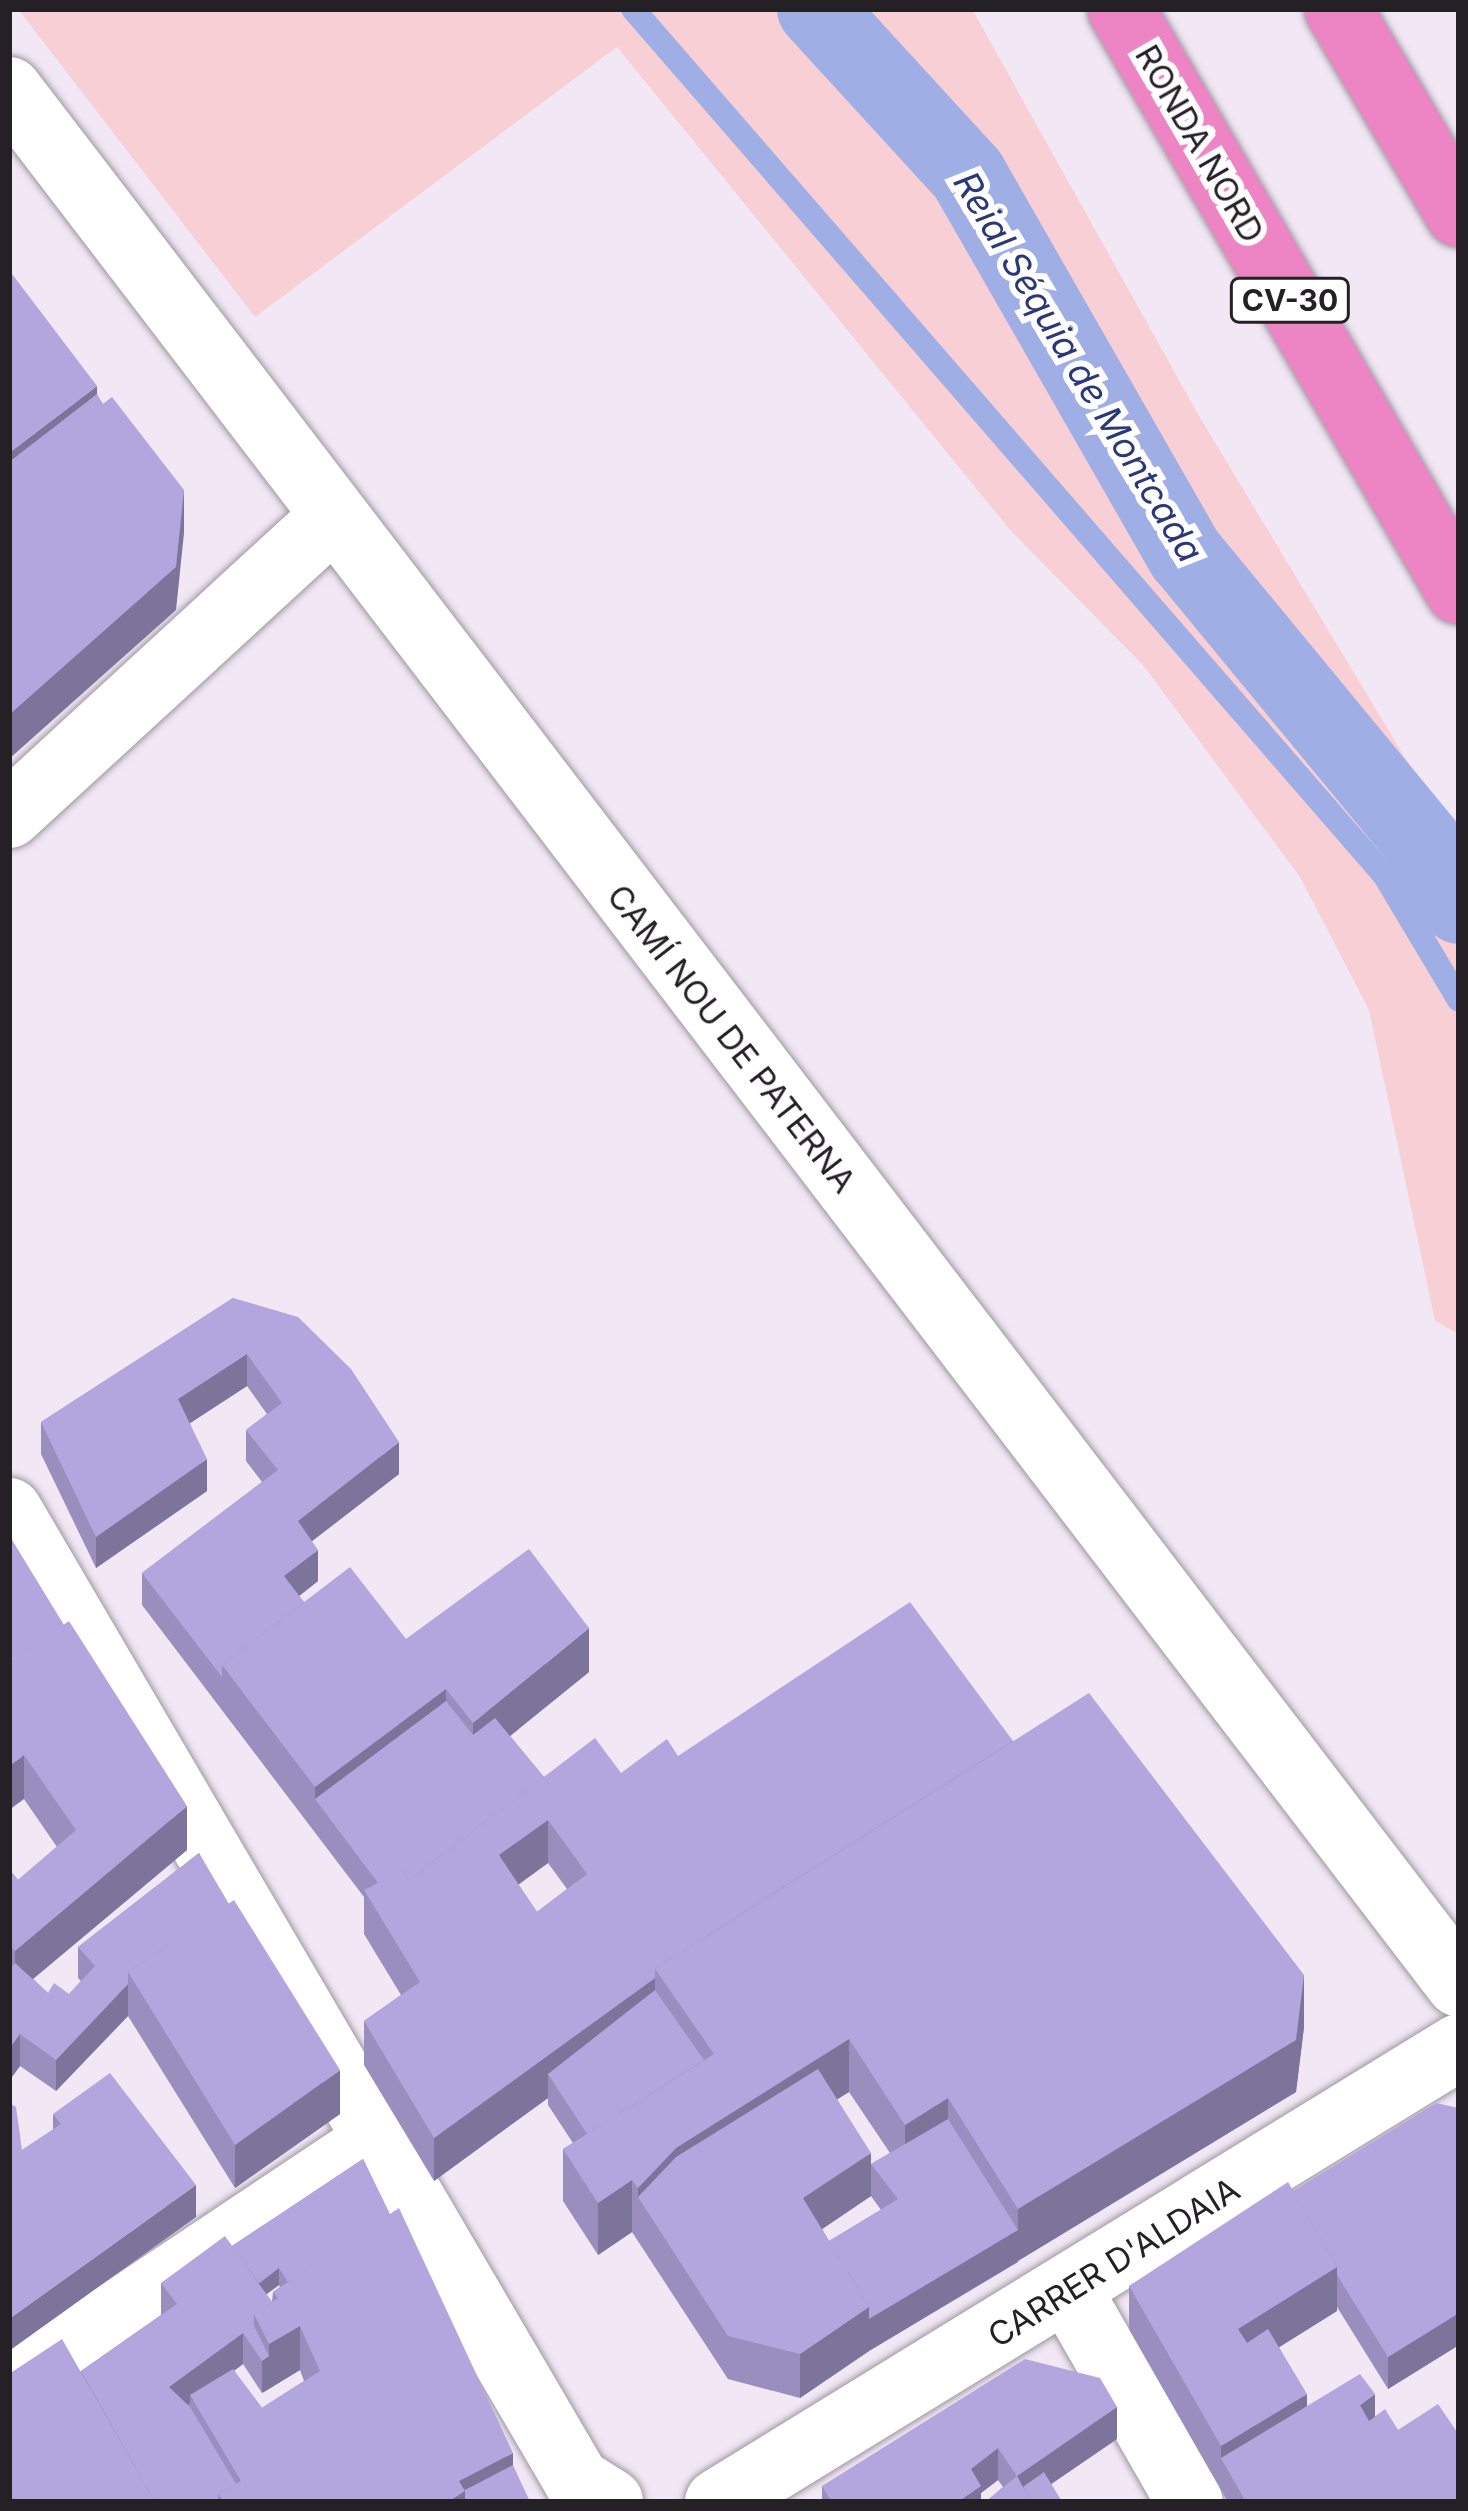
<!DOCTYPE html>
<meta charset="utf-8">
<style>
body{margin:0}
#map{position:relative;width:1468px;height:2511px;overflow:hidden;background:#f2e8f5;font-family:Inter,sans-serif}
div>[style]{position:absolute}
.green>*{inset:0;background:#f7cfd5}
.stream>*{height:24px;margin:-12px;padding:0 12px;transform-origin:12px;border-radius:12px;background:#9fafe5}
.canal>*{height:78px;margin:-39px;padding:0 39px;transform-origin:39px;border-radius:39px;background:#9fafe5}
.roads{filter:drop-shadow(0 0 3px #a197a3) drop-shadow(0 0 3px #a197a3)}
.minor>*{height:66px;margin:-33px;padding:0 33px;transform-origin:33px;border-radius:33px;background:#fff}
.highway>*{height:66px;margin:-33px;padding:0 33px;transform-origin:33px;border-radius:33px;background:#ed84c4}
.wall>*{inset:0;background:#9a8ebe}
.shaded-wall>*{inset:0;background:#7d749b}
.building>*{inset:0;background:#b3a5dd}
span{translate:-50% -50%;white-space:nowrap;text-align:center;line-height:1.15;-webkit-text-stroke:12px #fff;paint-order:stroke}
.shield-label span{padding:3px 9px;background:#fff;border:3px solid;border-radius:9px;-webkit-text-stroke-width:0}
.shield-label{font-size:30px;color:#242025;font-weight:700}
.street-label{font-size:33px;color:#242025}
.water-label{font-size:36px;color:#2b3878;font-style:italic}
.frame{position:absolute;inset:0;border:12px solid #242025;pointer-events:none}
</style>
<div id="map">
<div class="green">
<i style="clip-path:polygon(18px 9px,972px 9px,1199px 416px,1459px 847px,1459px 1334px,1435px 1321px,1369px 1010px,1300px 877px,1143px 665px,1010px 530px,617px 47px,255px 317px)"></i>
</div>
<div class="stream">
<i style="left:633px;top:9px;width:1148px;rotate:49.06deg"></i>
<i style="left:1385px;top:876px;width:144px;rotate:59.2deg"></i>
</div>
<div class="canal">
<i style="left:816px;top:9px;width:225px;rotate:47.5deg"></i>
<i style="left:968px;top:175px;width:438px;rotate:60.2deg"></i>
<i style="left:1186px;top:555px;width:374px;rotate:50.5deg"></i>
<i style="left:1424px;top:844px;width:70px;rotate:60.2deg"></i>
</div>
<div class="roads">
<div class="minor">
<i style="left:9px;top:90px;width:2385px;rotate:52.56deg"></i>
<i style="left:9px;top:815px;width:437px;rotate:-42.6deg"></i>
<i style="left:9px;top:1511px;width:1124px;rotate:59.65deg"></i>
<i style="left:577px;top:2481px;width:39px;rotate:32deg"></i>
<i style="left:1069px;top:2291px;width:243px;rotate:60.2deg"></i>
<i style="left:9px;top:2386px;width:441px;rotate:-33.7deg"></i>
<i style="left:718px;top:2502px;width:870px;rotate:-31.55deg"></i>
</div>
<div class="highway">
<i style="left:1121px;top:9px;width:673px;rotate:59.85deg"></i>
<i style="left:1338px;top:9px;width:238px;rotate:59.4deg"></i>
</div>
</div>
<div class="wall">
<i style="clip-path:polygon(evenodd,233px 1298px,399px 1474px,312px 1541px,318px 1581px,299px 1596px,304px 1602px,406px 1639px,589px 1672px,510px 1736px,544px 1777px,621px 1773px,678px 1756px,1013px 1741px,1304px 2027px,1296px 2092px,869px 2351px,800px 2398px,728px 2379px,632px 2232px,598px 2255px,563px 2201px,563px 2149px,573px 2143px,548px 2105px,548px 2098px,434px 2181px,364px 2065px,364px 2021px,401px 1995px,364px 1934px,364px 1897px,142px 1605px,142px 1573px,262px 1482px,246px 1461px,246px 1430px,267px 1414px,247px 1386px,190px 1423px,207px 1491px,96px 1568px,41px 1454px,41px 1422px,233px 1298px,548px 1863px,567px 1889px,537px 1912px,518px 1884px,548px 1863px,233px 1298px,849px 2092px,890px 2153px,871px 2164px,837px 2099px,849px 2092px,233px 1298px,871px 2196px,881px 2210px,829px 2241px,822px 2229px,871px 2196px)"></i>
<i style="clip-path:polygon(9px 1535px,187px 1850px,33px 1979px,48px 1993px,69px 1994px,81px 1981px,78px 1978px,78px 1947px,199px 1853px,340px 2114px,235px 2188px,128px 2016px,56px 2091px,20px 2066px,9px 2081px,9px 1869px,18px 1880px,57px 1847px,24px 1799px)"></i>
<i style="clip-path:polygon(1459px 2108px,1459px 2345px,1388px 2389px,1337px 2307px,1337px 2311px,1279px 2347px,1307px 2406px,1375px 2416px,1398px 2430px,1459px 2502px,1228px 2502px,1129px 2329px,1129px 2286px,1293px 2191px)"></i>
<i style="clip-path:polygon(53px 2114px,196px 2217px,22px 2150px,53px 2130px)"></i>
<i style="clip-path:polygon(evenodd,363px 2159px,530px 2502px,9px 2502px,81px 2371px,161px 2315px,161px 2283px,232px 2246px,363px 2159px,279px 2285px,280px 2287px,273px 2292px,272px 2302px,266px 2294px,279px 2285px,363px 2159px,243px 2364px,262px 2393px,300px 2370px,304px 2381px,262px 2408px,234px 2371px,243px 2364px)"></i>
<i style="clip-path:polygon(1117px 2407px,1117px 2439px,1051px 2484px,1062px 2502px,989px 2502px,989px 2499px,1003px 2487px,998px 2480px,981px 2493px,981px 2502px,822px 2502px,822px 2486px)"></i>
</div>
<div class="shaded-wall">
<i style="clip-path:polygon(97px 386px,97px 438px,9px 505px,9px 453px)"></i>
<i style="clip-path:polygon(184px 490px,184px 533px,176px 610px,9px 759px,9px 715px)"></i>
<i style="clip-path:polygon(247px 1354px,247px 1386px,178px 1431px,178px 1399px)"></i>
<i style="clip-path:polygon(399px 1442px,399px 1474px,298px 1552px,298px 1521px)"></i>
<i style="clip-path:polygon(207px 1459px,207px 1491px,96px 1568px,96px 1537px)"></i>
<i style="clip-path:polygon(318px 1550px,318px 1581px,284px 1608px,284px 1576px)"></i>
<i style="clip-path:polygon(589px 1628px,589px 1672px,473px 1766px,473px 1723px)"></i>
<i style="clip-path:polygon(446px 1689px,446px 1733px,315px 1799px,315px 1787px)"></i>
<i style="clip-path:polygon(24px 1755px,24px 1799px,9px 1810px,9px 1766px)"></i>
<i style="clip-path:polygon(187px 1806px,187px 1850px,15px 1994px,15px 1951px)"></i>
<i style="clip-path:polygon(548px 1820px,548px 1863px,499px 1899px,499px 1854px)"></i>
<i style="clip-path:polygon(1304px 1975px,1304px 2027px,1296px 2092px,1018px 2261px,1018px 2209px)"></i>
<i style="clip-path:polygon(655px 1978px,655px 2021px,548px 2074px,548px 2098px,434px 2181px,434px 2138px)"></i>
<i style="clip-path:polygon(128px 1984px,128px 2016px,56px 2091px,56px 2060px)"></i>
<i style="clip-path:polygon(20px 2034px,20px 2066px,9px 2081px,9px 2049px)"></i>
<i style="clip-path:polygon(849px 2039px,849px 2092px,676px 2200px,638px 2197px,638px 2188px,676px 2148px)"></i>
<i style="clip-path:polygon(340px 2070px,340px 2114px,235px 2188px,235px 2145px)"></i>
<i style="clip-path:polygon(948px 2098px,948px 2150px,905px 2178px,905px 2125px)"></i>
<i style="clip-path:polygon(871px 2153px,871px 2196px,803px 2242px,803px 2198px)"></i>
<i style="clip-path:polygon(632px 2180px,632px 2232px,598px 2255px,598px 2203px)"></i>
<i style="clip-path:polygon(196px 2185px,196px 2217px,9px 2351px,9px 2319px)"></i>
<i style="clip-path:polygon(1018px 2230px,1018px 2262px,869px 2351px,800px 2398px,800px 2354px,869px 2307px)"></i>
<i style="clip-path:polygon(1337px 2267px,1337px 2311px,1238px 2373px,1238px 2329px)"></i>
<i style="clip-path:polygon(279px 2268px,279px 2285px,252px 2305px,252px 2289px)"></i>
<i style="clip-path:polygon(1459px 2313px,1459px 2345px,1388px 2389px,1388px 2357px)"></i>
<i style="clip-path:polygon(300px 2326px,300px 2370px,262px 2393px,262px 2361px,269px 2356px,269px 2344px)"></i>
<i style="clip-path:polygon(243px 2333px,243px 2364px,193px 2401px,190px 2395px,190px 2403px,169px 2419px,169px 2387px)"></i>
<i style="clip-path:polygon(1307px 2394px,1307px 2438px,1221px 2458px,1221px 2446px)"></i>
<i style="clip-path:polygon(1375px 2394px,1375px 2426px,1360px 2436px,1360px 2405px)"></i>
<i style="clip-path:polygon(1117px 2407px,1117px 2439px,1025px 2502px,1017px 2476px)"></i>
<i style="clip-path:polygon(998px 2448px,998px 2480px,981px 2493px,981px 2502px,958px 2502px,971px 2469px)"></i>
<i style="clip-path:polygon(513px 2453px,513px 2497px,502px 2502px,448px 2502px,459px 2481px)"></i>
</div>
<div class="building">
<i style="clip-path:polygon(9px 270px,97px 386px,9px 453px)"></i>
<i style="clip-path:polygon(97px 394px,103px 404px,112px 397px,184px 490px,176px 567px,9px 715px,9px 462px)"></i>
<i style="clip-path:polygon(233px 1298px,298px 1317px,351px 1369px,399px 1442px,298px 1521px,318px 1550px,284px 1576px,304px 1602px,222px 1665px,222px 1677px,142px 1573px,278px 1470px,246px 1430px,282px 1403px,247px 1354px,178px 1399px,207px 1459px,96px 1537px,41px 1422px)"></i>
<i style="clip-path:polygon(9px 1535px,64px 1625px,9px 1662px)"></i>
<i style="clip-path:polygon(529px 1549px,589px 1628px,473px 1723px,446px 1689px,315px 1787px,222px 1665px,350px 1567px,406px 1639px)"></i>
<i style="clip-path:polygon(evenodd,910px 1602px,1013px 1741px,655px 1969px,655px 1978px,434px 2138px,364px 2021px,420px 1982px,364px 1890px,403px 1870px,409px 1880px,595px 1738px,621px 1773px,667px 1739px,678px 1756px,910px 1602px,548px 1820px,587px 1874px,537px 1912px,499px 1855px,548px 1820px)"></i>
<i style="clip-path:polygon(69px 1621px,187px 1806px,15px 1951px,9px 1946px,9px 1869px,18px 1880px,76px 1830px,24px 1755px,9px 1766px,9px 1662px)"></i>
<i style="clip-path:polygon(1089px 1693px,1304px 1975px,1296px 2040px,1018px 2209px,948px 2098px,905px 2125px,849px 2039px,676px 2148px,638px 2188px,632px 2180px,598px 2203px,563px 2149px,714px 2054px,655px 1969px)"></i>
<i style="clip-path:polygon(446px 1701px,473px 1735px,495px 1718px,544px 1777px,409px 1880px,403px 1870px,378px 1883px,315px 1799px)"></i>
<i style="clip-path:polygon(199px 1853px,229px 1904px,128px 1972px,128px 1984px,56px 2060px,20px 2034px,9px 2049px,9px 1970px,15px 1963px,48px 1993px,54px 1983px,69px 1994px,95px 1966px,78px 1947px)"></i>
<i style="clip-path:polygon(234px 1900px,340px 2070px,235px 2145px,128px 1972px)"></i>
<i style="clip-path:polygon(655px 1990px,704px 2060px,587px 2134px,548px 2074px)"></i>
<i style="clip-path:polygon(818px 2069px,871px 2153px,803px 2198px,869px 2307px,800px 2354px,728px 2336px,638px 2197px,676px 2157px)"></i>
<i style="clip-path:polygon(110px 2073px,196px 2185px,9px 2319px,9px 2103px,16px 2107px,22px 2150px,61px 2124px,53px 2114px)"></i>
<i style="clip-path:polygon(1436px 2103px,1459px 2108px,1459px 2313px,1388px 2357px,1337px 2275px,1337px 2267px,1293px 2191px)"></i>
<i style="clip-path:polygon(948px 2119px,1018px 2230px,869px 2319px,869px 2307px,829px 2241px,898px 2199px,871px 2164px)"></i>
<i style="clip-path:polygon(363px 2159px,390px 2215px,288px 2282px,279px 2268px,259px 2283px,232px 2246px)"></i>
<i style="clip-path:polygon(1288px 2182px,1337px 2267px,1238px 2329px,1247px 2343px,1268px 2329px,1307px 2394px,1221px 2446px,1129px 2286px)"></i>
<i style="clip-path:polygon(399px 2208px,513px 2453px,459px 2481px,465px 2491px,448px 2502px,219px 2502px,223px 2500px,218px 2494px,241px 2481px,190px 2395px,233px 2369px,262px 2408px,320px 2371px,300px 2326px,269px 2344px,254px 2314px,278px 2298px,273px 2292px)"></i>
<i style="clip-path:polygon(225px 2236px,272px 2302px,254px 2314px,254px 2326px,269px 2356px,262px 2361px,243px 2333px,169px 2387px,190px 2407px,236px 2484px,218px 2494px,218px 2502px,155px 2502px,81px 2371px,177px 2304px,161px 2283px)"></i>
<i style="clip-path:polygon(62px 2339px,155px 2502px,9px 2502px,9px 2374px)"></i>
<i style="clip-path:polygon(1025px 2359px,1100px 2378px,1117px 2407px,1017px 2476px,998px 2448px,971px 2469px,981px 2486px,958px 2502px,832px 2502px,822px 2486px)"></i>
<i style="clip-path:polygon(1360px 2374px,1375px 2394px,1360px 2405px,1369px 2421px,1385px 2409px,1398px 2430px,1438px 2404px,1459px 2435px,1459px 2502px,1246px 2502px,1221px 2458px)"></i>
<i style="clip-path:polygon(513px 2465px,530px 2502px,465px 2502px,465px 2490px)"></i>
<i style="clip-path:polygon(1044px 2472px,1062px 2502px,1031px 2502px,1023px 2487px)"></i>
<i style="clip-path:polygon(1017px 2476px,1031px 2502px,991px 2502px,989px 2499px)"></i>
</div>
<div class="shield-label">
<span style="left:1290px;top:300px">CV-30</span>
</div>
<div class="street-label">
<span style="left:1199px;top:144px;rotate:60deg">RONDA NORD</span>
<span style="left:731px;top:1039px;rotate:52deg">CAMÍ NOU DE PATERNA</span>
<span style="left:1114px;top:2263px;rotate:-32deg">CARRER D'ALDAIA</span>
</div>
<div class="water-label">
<span style="left:1078px;top:367px;rotate:59deg">Reial Séquia de Montcada</span>
</div>
<div class="frame"></div>
</div>
